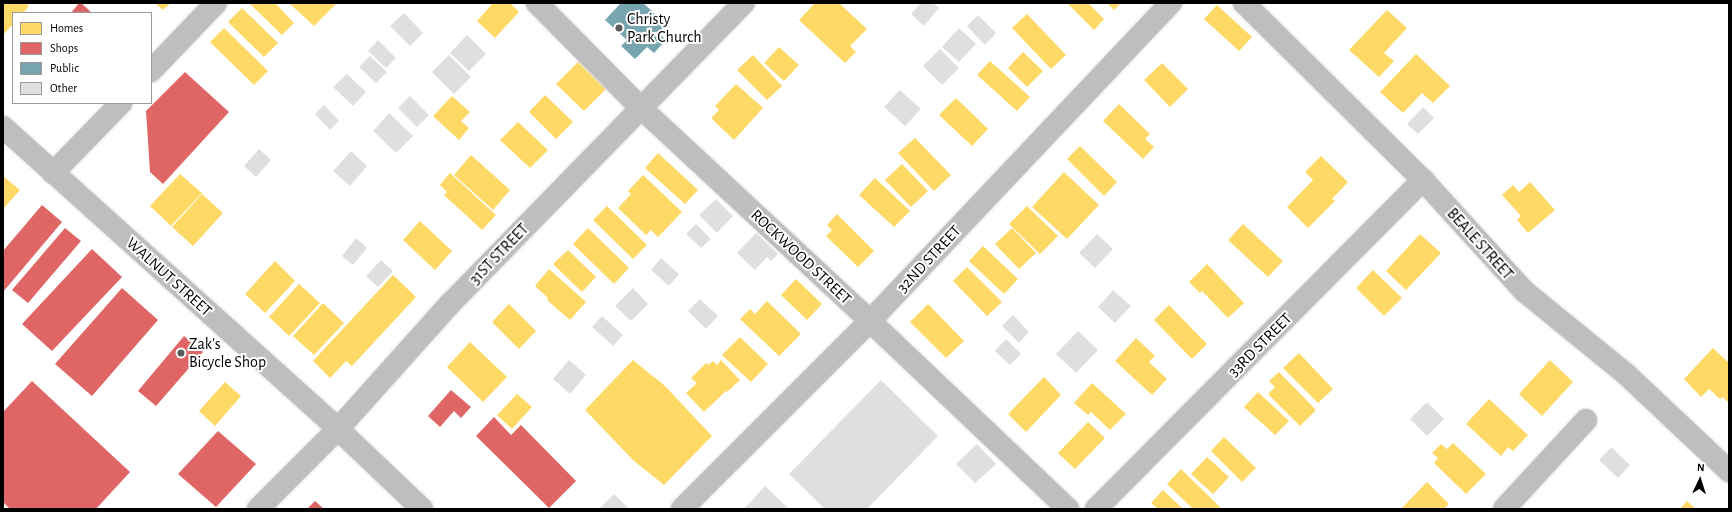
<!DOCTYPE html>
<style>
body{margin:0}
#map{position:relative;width:1732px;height:512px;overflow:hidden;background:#fff;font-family:"Alegreya Sans",sans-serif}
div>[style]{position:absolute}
.homes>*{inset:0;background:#ffd966}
.shops>*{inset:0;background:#e06666}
.public>*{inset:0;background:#76a5af}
.building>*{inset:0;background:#dfdfdf}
.roads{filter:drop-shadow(0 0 1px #dbdbdb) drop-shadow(0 0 1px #dbdbdb)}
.street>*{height:22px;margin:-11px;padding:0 11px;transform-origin:11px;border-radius:11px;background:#bebebe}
.primary>*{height:22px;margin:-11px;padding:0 11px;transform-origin:11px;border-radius:11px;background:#bebebe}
.dots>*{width:11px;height:11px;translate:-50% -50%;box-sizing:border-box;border:2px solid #fff;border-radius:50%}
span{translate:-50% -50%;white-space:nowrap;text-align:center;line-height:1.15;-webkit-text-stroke:4px #fff;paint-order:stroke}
.poi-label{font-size:16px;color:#000}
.left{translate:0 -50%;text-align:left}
.street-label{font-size:16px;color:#000}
.frame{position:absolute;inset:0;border:4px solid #000;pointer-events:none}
.legend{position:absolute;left:12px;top:12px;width:140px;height:92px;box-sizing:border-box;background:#fff;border:1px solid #999;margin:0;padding:5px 7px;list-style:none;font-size:12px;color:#000}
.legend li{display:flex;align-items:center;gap:8px;height:20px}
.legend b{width:20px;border:1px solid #999}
.north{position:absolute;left:1680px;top:460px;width:40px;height:40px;-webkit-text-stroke:3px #fff;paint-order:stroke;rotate:4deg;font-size:11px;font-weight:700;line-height:16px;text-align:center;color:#000}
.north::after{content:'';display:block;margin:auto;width:14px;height:18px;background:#000;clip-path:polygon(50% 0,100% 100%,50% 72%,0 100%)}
</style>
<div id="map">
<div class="homes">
<i style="clip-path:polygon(6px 3px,26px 3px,29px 6px,23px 13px,13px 13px,13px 24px,3px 35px,3px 6px)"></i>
<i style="clip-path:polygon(155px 3px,171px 3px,163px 10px)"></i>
<i style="clip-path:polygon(249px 3px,275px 3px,294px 23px,282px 35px)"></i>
<i style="clip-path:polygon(289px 3px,337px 3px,314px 26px)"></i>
<i style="clip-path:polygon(493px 3px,510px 3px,519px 12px,495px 38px,477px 21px)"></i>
<i style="clip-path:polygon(815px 3px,839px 3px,867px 29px,850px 46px,856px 52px,845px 63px,799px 20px)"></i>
<i style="clip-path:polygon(1067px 3px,1088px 3px,1104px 19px,1094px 30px)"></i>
<i style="clip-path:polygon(1107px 3px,1121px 3px,1114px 10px)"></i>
<i style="clip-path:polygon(1217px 5px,1252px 37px,1239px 51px,1204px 19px)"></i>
<i style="clip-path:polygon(242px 8px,278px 43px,264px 57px,228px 22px)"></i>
<i style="clip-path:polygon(1387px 10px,1407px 28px,1384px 53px,1394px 61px,1379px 77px,1349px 50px)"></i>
<i style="clip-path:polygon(1027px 14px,1066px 55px,1051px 69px,1012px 28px)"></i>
<i style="clip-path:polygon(224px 28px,268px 71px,254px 85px,210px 42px)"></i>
<i style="clip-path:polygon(779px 47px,799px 65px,784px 81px,764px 63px)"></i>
<i style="clip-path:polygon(1023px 52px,1043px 71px,1027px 87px,1008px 68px)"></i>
<i style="clip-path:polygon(1416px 54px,1450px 86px,1433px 103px,1422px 93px,1403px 113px,1380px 92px)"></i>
<i style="clip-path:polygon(753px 55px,782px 86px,767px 100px,737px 70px)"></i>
<i style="clip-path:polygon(990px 61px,1030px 97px,1017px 111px,977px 75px)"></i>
<i style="clip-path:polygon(578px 62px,606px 89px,584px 111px,556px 84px)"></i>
<i style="clip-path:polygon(1162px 63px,1188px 89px,1170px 107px,1144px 80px)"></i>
<i style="clip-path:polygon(736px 84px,763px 108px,734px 140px,711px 118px,719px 110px,715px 106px)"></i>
<i style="clip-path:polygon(545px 95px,573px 122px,556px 139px,529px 112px)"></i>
<i style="clip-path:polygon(452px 96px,470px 112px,461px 121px,469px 128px,459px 140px,433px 116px)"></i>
<i style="clip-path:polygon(956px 98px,988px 129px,972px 146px,939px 115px)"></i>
<i style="clip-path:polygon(1119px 104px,1150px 134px,1145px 139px,1154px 147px,1143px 159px,1103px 121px)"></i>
<i style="clip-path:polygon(518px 122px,548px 150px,530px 168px,500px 140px)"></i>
<i style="clip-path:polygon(915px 138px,951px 175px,934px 191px,898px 153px)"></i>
<i style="clip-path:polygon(1080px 146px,1117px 182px,1104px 196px,1067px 159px)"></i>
<i style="clip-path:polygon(658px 153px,698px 190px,685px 204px,645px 168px)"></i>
<i style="clip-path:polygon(471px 155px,510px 190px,493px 210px,454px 175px)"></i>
<i style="clip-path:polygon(1321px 156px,1348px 182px,1332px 199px,1335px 201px,1308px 228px,1287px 207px,1313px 180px,1305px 172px)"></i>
<i style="clip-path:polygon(902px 164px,928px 191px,911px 207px,885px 180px)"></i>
<i style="clip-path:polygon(1064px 172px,1099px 205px,1067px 239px,1032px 207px)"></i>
<i style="clip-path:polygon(450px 173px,496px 215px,482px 230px,444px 195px,447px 192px,440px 185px)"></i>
<i style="clip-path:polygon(180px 174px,202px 193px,171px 226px,150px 206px)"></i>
<i style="clip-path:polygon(643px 175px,682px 212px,658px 237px,651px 230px,646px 235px,618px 208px,631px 194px,628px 191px)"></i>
<i style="clip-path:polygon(3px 176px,20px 190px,3px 209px)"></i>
<i style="clip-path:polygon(875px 178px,910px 211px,894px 227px,859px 195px)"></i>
<i style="clip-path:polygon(1530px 182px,1555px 210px,1528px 233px,1517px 220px,1521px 216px,1502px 195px,1513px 185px,1519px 192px)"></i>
<i style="clip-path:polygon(202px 194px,223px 213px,193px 246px,172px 227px)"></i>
<i style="clip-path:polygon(607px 206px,647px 245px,633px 259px,593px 220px)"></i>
<i style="clip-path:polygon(1027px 206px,1058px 236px,1040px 254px,1009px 224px)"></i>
<i style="clip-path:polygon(837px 214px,874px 251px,858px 267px,826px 236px,832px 230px,827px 225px)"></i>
<i style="clip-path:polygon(420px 221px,452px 251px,435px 270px,403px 240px)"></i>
<i style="clip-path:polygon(1243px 224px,1283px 261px,1268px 277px,1228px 240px)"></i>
<i style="clip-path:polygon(588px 228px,629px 268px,614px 284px,573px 244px)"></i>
<i style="clip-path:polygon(1012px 228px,1036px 253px,1019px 269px,995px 244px)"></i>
<i style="clip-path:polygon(1420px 234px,1441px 253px,1406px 290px,1386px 271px)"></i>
<i style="clip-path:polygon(983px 246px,1018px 279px,1004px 294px,969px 261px)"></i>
<i style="clip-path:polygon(568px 250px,596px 277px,582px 292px,553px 264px)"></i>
<i style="clip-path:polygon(275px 261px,295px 281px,265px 313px,245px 294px)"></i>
<i style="clip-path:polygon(1207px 264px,1244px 303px,1228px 318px,1202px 291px,1200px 293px,1189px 282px)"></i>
<i style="clip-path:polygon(967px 267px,1002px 302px,987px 316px,953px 281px)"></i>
<i style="clip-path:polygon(549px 269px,586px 302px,570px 320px,547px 300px,548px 298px,535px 286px)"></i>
<i style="clip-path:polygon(1373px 270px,1402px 298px,1384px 316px,1356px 288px)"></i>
<i style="clip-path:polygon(393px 275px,416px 297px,352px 366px,346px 361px,330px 378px,313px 361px)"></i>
<i style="clip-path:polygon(796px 279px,822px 304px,807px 320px,781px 295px)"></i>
<i style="clip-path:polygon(299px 284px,320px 303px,289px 336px,269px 317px)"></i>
<i style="clip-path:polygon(767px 301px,801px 334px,779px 356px,740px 319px,750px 309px,755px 314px)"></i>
<i style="clip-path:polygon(323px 303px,344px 323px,314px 355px,293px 336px)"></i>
<i style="clip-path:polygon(509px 304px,536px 331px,519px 349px,492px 322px)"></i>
<i style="clip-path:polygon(928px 304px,964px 341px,946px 358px,910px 322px)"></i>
<i style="clip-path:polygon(1169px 305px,1207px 344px,1192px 359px,1154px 320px)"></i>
<i style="clip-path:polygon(740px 337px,768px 364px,751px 382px,722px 355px)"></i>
<i style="clip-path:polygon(1136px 338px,1155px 356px,1149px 362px,1167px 379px,1152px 395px,1115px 361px)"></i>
<i style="clip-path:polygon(470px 342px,507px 377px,483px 402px,447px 367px)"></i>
<i style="clip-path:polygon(1713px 348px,1729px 363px,1729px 403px,1723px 397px,1720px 399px,1709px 389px,1701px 397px,1684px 379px)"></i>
<i style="clip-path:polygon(1299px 353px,1333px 389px,1318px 403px,1283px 368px)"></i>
<i style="clip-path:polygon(633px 360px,665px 386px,712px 436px,664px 485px,633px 460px,585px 410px)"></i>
<i style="clip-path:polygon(721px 360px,740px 380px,727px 392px,726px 391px,704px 412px,686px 393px,697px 383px,691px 378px,706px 363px,708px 365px,713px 361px,717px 365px)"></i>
<i style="clip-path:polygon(1550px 360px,1573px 382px,1542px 416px,1519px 394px)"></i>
<i style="clip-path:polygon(1279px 372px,1316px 410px,1300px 426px,1268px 394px,1275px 387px,1269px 381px)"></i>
<i style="clip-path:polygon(1044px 377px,1061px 395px,1026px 432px,1008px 414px)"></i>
<i style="clip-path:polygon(225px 382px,241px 396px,215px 426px,199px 411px)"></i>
<i style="clip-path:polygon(1092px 383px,1126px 414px,1110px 430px,1091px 412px,1088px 415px,1074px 403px)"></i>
<i style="clip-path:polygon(1258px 392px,1289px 421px,1275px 435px,1244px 407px)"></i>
<i style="clip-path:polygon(517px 394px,532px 407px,512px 429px,497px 415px)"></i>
<i style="clip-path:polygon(1489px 399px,1528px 435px,1513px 451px,1508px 447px,1501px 456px,1466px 424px)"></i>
<i style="clip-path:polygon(1088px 422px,1105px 438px,1075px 469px,1058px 453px)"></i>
<i style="clip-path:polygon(1224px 437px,1256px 468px,1242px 482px,1211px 451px)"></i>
<i style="clip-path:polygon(1453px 443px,1486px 474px,1466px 494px,1434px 463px,1438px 458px,1432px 453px,1441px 444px,1447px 449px)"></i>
<i style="clip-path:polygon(1207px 457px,1229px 477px,1213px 494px,1191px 474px)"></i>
<i style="clip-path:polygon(1181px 469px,1222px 509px,1193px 509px,1167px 484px)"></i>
<i style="clip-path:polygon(1427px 482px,1449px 504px,1444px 509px,1401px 509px)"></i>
<i style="clip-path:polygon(1163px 490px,1183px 509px,1158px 509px,1151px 503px)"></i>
<i style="clip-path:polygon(1687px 501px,1696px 509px,1680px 509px)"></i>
</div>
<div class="shops">
<i style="clip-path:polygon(79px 3px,81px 3px,92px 13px,71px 13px)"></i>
<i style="clip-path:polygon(185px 72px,229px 112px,163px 184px,150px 172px,146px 111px)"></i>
<i style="clip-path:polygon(42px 205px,62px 222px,3px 292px,3px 251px)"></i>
<i style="clip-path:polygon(65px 228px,81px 241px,28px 303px,12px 290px)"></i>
<i style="clip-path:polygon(92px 249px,122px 277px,52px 351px,22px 324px)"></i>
<i style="clip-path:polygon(122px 288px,158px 320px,92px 396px,55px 364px)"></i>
<i style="clip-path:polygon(184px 336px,203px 352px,156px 406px,138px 391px)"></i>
<i style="clip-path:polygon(32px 381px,130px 472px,96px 509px,10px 509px,3px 502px,3px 412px)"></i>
<i style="clip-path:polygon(451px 390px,471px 407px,461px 418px,454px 411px,440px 427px,428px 416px)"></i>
<i style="clip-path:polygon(494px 417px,511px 435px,521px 425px,576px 481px,549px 508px,476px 436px)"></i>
<i style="clip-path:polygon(218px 431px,256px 464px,216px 507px,178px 474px)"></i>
<i style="clip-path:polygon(315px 501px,324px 509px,307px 509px)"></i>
</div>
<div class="public">
<i style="clip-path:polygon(621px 3px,643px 3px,667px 25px,659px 33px,666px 40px,654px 53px,647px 47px,635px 59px,621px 46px,627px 40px,605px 20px)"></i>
</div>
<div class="building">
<i style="clip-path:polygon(921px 3px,933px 3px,939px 8px,924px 26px,911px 14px)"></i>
<i style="clip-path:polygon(404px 13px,423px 33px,410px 46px,390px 26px)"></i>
<i style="clip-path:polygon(978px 15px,996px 33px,985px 45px,967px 26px)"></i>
<i style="clip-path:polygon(959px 28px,976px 44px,959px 62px,942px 47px)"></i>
<i style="clip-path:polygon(467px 35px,486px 54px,469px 71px,450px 53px)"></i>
<i style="clip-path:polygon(378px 40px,396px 58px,386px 68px,368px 51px)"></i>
<i style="clip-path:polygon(940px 49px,959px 68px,942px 85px,923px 66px)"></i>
<i style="clip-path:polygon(449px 55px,471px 77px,454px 94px,432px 72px)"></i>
<i style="clip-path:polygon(370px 56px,387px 72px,376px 83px,359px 67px)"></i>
<i style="clip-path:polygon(347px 74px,366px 92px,353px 106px,333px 87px)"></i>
<i style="clip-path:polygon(900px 90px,921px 109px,905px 126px,884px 107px)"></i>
<i style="clip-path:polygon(410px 96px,429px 115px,417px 127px,398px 108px)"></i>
<i style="clip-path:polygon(324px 105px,339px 121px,330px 130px,315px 114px)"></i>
<i style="clip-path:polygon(1423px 107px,1434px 118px,1418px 134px,1407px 124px)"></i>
<i style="clip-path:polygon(389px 113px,413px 136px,396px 153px,373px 131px)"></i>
<i style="clip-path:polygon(259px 149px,271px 160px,256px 177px,244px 166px)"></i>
<i style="clip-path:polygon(351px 151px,367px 166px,350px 186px,333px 171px)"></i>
<i style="clip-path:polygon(716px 199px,733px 216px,717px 233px,699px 215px)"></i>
<i style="clip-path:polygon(696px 224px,711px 239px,701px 248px,686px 234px)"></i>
<i style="clip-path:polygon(756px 233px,778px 254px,771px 261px,767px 257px,755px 270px,737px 253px)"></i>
<i style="clip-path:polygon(1097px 234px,1113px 249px,1095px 268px,1079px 253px)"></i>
<i style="clip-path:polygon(356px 238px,367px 248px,353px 265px,342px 256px)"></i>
<i style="clip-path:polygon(661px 258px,679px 274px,669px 286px,651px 270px)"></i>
<i style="clip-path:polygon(381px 260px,393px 271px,378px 287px,366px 276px)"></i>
<i style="clip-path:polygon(633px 288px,648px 304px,631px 321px,615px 306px)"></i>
<i style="clip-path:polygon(1113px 290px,1131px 306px,1115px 323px,1098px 307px)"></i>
<i style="clip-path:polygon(700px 299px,718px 316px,706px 329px,688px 311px)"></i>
<i style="clip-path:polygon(1013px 315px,1029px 332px,1019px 343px,1002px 326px)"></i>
<i style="clip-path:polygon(602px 316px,623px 335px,613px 346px,592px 327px)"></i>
<i style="clip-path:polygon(1078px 331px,1098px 350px,1076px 373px,1056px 354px)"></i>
<i style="clip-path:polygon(1006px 339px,1021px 354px,1010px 365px,995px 351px)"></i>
<i style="clip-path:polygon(569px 360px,586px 375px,570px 394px,553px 379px)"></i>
<i style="clip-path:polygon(881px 380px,938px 436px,867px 509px,825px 509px,789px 474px)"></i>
<i style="clip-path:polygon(1427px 402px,1444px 419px,1427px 436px,1410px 419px)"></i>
<i style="clip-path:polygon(977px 444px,996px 464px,975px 483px,956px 464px)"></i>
<i style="clip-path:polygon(1611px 447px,1630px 465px,1618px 478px,1599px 460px)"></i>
<i style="clip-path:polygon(765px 486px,789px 509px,744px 509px)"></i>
<i style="clip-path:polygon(614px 494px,629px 509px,599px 509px)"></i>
</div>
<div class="roads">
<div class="street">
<i style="left:537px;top:3px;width:148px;rotate:45.3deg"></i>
<i style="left:641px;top:108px;width:313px;rotate:42.9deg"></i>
<i style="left:870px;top:321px;width:273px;rotate:43.5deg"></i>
<i style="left:1244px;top:3px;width:252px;rotate:44.7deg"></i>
<i style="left:1423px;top:180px;width:150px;rotate:47.7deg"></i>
<i style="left:1524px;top:291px;width:133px;rotate:39.2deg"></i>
<i style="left:1627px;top:375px;width:140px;rotate:43.3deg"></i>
<i style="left:151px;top:71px;width:94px;rotate:-46.3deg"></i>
<i style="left:53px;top:173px;width:98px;rotate:-45.8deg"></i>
<i style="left:258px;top:509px;width:113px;rotate:-45deg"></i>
<i style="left:338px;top:429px;width:166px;rotate:-48.2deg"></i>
<i style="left:449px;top:305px;width:422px;rotate:-45.7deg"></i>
<i style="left:682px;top:509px;width:266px;rotate:-45deg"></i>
<i style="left:870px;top:321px;width:438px;rotate:-46.6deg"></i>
<i style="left:1096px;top:509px;width:464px;rotate:-45.2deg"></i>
<i style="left:1504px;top:509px;width:121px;rotate:-47.3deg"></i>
</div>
<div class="primary">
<i style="left:3px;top:127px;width:451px;rotate:42deg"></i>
<i style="left:338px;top:429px;width:116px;rotate:43.6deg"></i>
</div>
</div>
<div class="dots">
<i style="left:619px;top:28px;background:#595959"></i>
<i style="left:181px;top:353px;background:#595959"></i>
</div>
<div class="poi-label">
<span class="left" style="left:627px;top:28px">Christy<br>Park Church</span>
<span class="left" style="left:189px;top:353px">Zak's<br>Bicycle Shop</span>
</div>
<div class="street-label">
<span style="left:1480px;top:244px;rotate:48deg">BEALE STREET</span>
<span style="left:499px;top:254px;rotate:-46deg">31ST STREET</span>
<span style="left:801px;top:257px;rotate:43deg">ROCKWOOD STREET</span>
<span style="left:929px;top:259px;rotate:-47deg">32ND STREET</span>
<span style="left:169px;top:277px;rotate:42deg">WALNUT STREET</span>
<span style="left:1260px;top:345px;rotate:-45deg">33RD STREET</span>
</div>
<div class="frame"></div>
<ul class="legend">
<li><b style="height:11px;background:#ffd966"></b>Homes</li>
<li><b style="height:11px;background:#e06666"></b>Shops</li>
<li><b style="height:11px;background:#76a5af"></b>Public</li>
<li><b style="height:11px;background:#dfdfdf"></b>Other</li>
</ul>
<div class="north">N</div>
</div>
